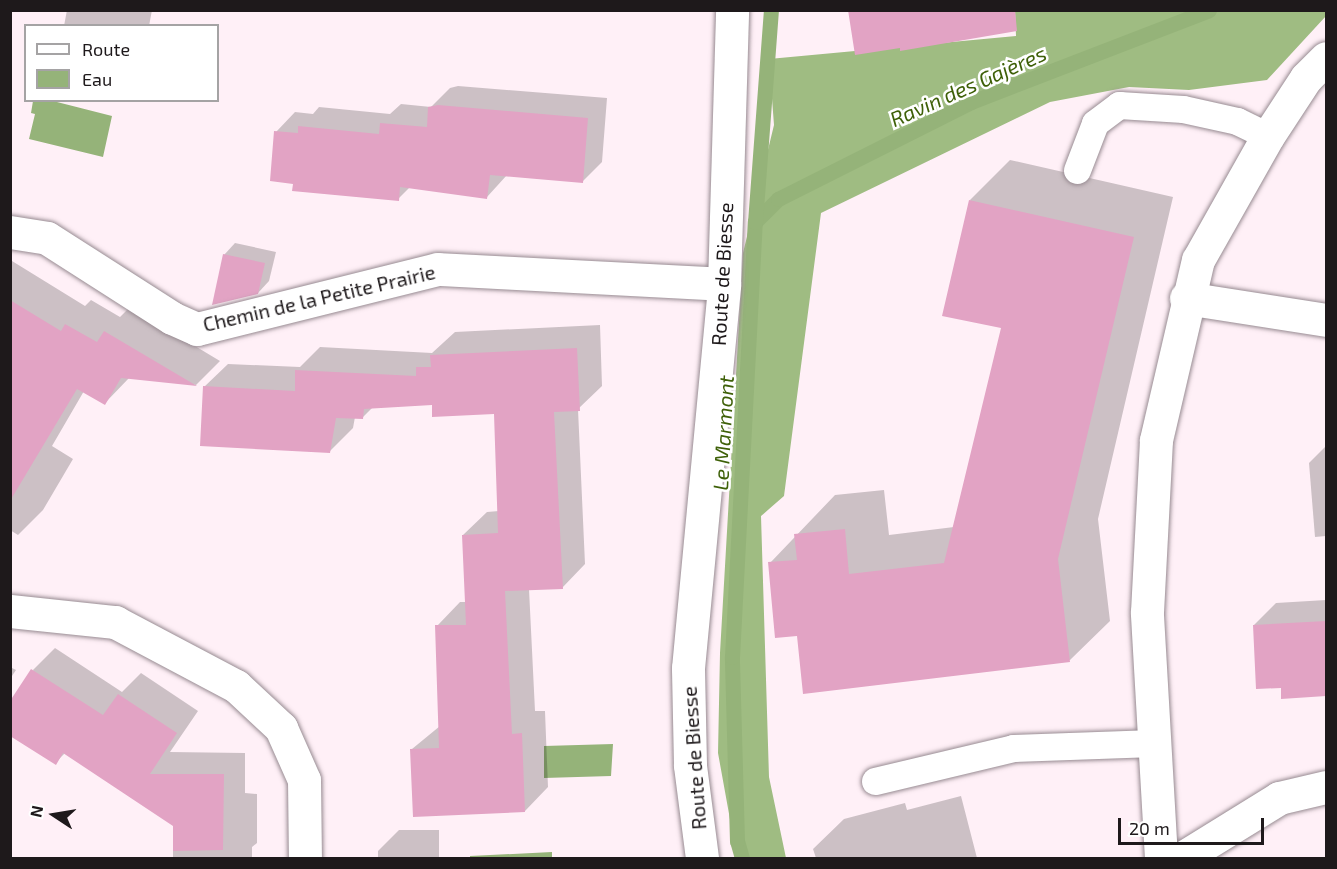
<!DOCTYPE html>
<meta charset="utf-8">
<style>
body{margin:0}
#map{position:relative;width:1337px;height:869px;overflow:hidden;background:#fff0f7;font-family:"Exo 2",sans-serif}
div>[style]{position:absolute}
.forest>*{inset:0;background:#9fbc82}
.water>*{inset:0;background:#95b379}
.shadow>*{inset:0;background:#0003}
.stream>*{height:15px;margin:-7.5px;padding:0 7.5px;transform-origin:7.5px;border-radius:7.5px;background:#95b379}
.building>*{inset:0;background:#e2a3c4}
.roads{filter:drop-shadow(0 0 2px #988b92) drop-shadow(0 0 2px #988b92)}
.lane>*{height:27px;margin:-13.5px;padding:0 13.5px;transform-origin:13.5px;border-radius:13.5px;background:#fff}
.street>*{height:33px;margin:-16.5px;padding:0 16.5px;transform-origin:16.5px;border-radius:16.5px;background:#fff}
span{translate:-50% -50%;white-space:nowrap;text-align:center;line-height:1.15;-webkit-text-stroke:5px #fff;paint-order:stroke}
.street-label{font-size:20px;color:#1e191b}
.water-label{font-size:21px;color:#3e6008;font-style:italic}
.frame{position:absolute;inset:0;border:12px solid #1e191b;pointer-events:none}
.legend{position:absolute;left:24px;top:24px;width:195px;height:78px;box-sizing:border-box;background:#fff;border:2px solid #a5a3a4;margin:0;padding:8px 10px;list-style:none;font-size:18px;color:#1e191b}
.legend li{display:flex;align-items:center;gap:12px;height:30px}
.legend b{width:30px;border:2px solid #a5a3a4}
.north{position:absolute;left:24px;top:785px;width:60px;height:60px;-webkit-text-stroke:4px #fff;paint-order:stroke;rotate:282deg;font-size:16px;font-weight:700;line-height:24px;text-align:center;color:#1e191b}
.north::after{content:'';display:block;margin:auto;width:21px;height:27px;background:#1e191b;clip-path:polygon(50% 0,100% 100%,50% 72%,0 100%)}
.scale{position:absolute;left:1118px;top:818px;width:146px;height:27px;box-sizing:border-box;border:3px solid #1e191b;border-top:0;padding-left:8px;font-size:18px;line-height:21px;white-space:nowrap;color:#1e191b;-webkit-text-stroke:4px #fff;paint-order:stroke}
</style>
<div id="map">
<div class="forest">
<i style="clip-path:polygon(1015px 11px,1326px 11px,1326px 16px,1267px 80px,1189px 90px,1129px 87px,1050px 102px,821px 213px,784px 496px,761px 516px,769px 777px,786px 858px,737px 858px,718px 753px,720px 653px,743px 253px,774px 125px,769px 59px,1016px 36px)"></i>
</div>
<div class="water">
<i style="clip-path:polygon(33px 101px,53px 101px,112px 116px,103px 157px,29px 139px,35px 114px,31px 113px)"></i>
<i style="clip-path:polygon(613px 744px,611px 776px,544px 778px,544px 746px)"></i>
<i style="clip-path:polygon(552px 852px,552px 858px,470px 858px,470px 856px)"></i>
</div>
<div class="shadow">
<i style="clip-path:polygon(67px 10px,152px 10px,149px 26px,64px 26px)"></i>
<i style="clip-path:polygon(458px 86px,607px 98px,602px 162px,582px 182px,507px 175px,487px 197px,410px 187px,398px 199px,294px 182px,276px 132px,295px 112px,313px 114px,319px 107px,390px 114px,401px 104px,431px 107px,450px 88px)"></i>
<i style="clip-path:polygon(1010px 160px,1173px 197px,1098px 519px,1110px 621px,1070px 660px,798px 635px,770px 563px,835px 495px,884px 490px,889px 535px,954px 527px,1002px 327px,970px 200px)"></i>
<i style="clip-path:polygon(235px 243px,276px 252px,269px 281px,258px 293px,224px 255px)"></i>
<i style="clip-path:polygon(12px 261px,85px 306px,91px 300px,120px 317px,130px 307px,220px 361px,196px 385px,130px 377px,105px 403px,84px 391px,52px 446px,73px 459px,43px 510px,18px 535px,10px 530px)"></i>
<i style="clip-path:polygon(600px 325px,602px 386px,578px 409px,585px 564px,562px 588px,529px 589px,535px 711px,545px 711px,548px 787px,525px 811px,412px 749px,440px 726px,437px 626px,460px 602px,466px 602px,463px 535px,487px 512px,499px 511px,496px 413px,433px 403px,373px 407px,362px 418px,355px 417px,353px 428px,330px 451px,204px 387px,228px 364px,300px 367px,320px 347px,432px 353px,455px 332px)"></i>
<i style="clip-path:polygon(1326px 446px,1326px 536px,1315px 537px,1309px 463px)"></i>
<i style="clip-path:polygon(1326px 600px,1326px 694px,1282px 686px,1254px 625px,1276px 603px)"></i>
<i style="clip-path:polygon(55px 648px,122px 692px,141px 673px,198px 711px,170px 752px,245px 753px,245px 793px,257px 794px,257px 843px,252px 847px,252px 858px,173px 858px,173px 824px,65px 753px,55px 763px,33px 670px)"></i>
<i style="clip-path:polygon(10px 667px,16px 670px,10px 679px)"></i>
<i style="clip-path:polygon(961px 796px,977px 858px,816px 858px,813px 849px,844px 819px,905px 803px,907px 810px)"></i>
<i style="clip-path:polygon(399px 830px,439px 830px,439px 858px,378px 858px,378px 851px)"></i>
</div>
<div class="stream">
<i style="left:755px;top:222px;width:33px;rotate:-45deg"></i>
<i style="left:778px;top:199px;width:216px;rotate:-26.7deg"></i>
<i style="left:971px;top:102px;width:255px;rotate:-21.1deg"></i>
<i style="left:742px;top:858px;width:18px;rotate:-106deg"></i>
<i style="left:737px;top:841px;width:184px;rotate:-91.6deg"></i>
<i style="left:732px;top:657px;width:436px;rotate:-87deg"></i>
<i style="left:755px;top:222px;width:213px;rotate:-85.7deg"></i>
</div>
<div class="building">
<i style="clip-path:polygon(848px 10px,1015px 10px,1017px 31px,900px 51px,900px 48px,855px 55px)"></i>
<i style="clip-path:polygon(438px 105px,588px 118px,583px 183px,490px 175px,487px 199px,400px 187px,399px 201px,292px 191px,293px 184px,270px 181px,274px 131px,298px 133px,298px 126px,379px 134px,380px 123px,427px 127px,428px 107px)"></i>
<i style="clip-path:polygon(969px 200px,1134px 237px,1058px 559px,1070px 662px,803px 694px,797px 636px,775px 638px,768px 562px,797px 560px,794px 534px,845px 529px,849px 574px,944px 563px,1001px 328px,942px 316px)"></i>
<i style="clip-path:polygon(223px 254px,265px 263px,258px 294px,212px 305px)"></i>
<i style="clip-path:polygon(10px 300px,61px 331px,65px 324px,97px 342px,104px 331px,197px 386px,121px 378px,105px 405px,77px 389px,10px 501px)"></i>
<i style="clip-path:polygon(577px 348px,580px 411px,554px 412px,563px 589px,505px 591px,512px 734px,522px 733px,525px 812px,413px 817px,410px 749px,439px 748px,435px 625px,466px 625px,462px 535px,498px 533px,494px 414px,432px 417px,432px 405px,364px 409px,363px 419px,336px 418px,330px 453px,200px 446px,203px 386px,295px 391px,295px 370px,416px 376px,416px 367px,431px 367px,430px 355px)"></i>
<i style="clip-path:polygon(1326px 621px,1326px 696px,1281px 699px,1281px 688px,1256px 689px,1253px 625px)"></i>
<i style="clip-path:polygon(31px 669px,103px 715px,118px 694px,177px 733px,150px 774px,224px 774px,223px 850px,173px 851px,173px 826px,63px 753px,56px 765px,10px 736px,10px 701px)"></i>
</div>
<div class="roads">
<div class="lane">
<i style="left:1077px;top:170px;width:50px;rotate:-69deg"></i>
<i style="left:1095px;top:123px;width:30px;rotate:-37deg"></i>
<i style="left:1119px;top:105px;width:64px;rotate:3.6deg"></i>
<i style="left:1183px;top:109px;width:55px;rotate:12.5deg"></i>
<i style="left:1237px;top:121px;width:34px;rotate:26deg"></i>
<i style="left:875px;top:781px;width:142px;rotate:-13.4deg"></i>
<i style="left:1013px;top:748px;width:141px;rotate:-2deg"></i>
</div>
<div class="street">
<i style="left:10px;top:232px;width:37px;rotate:9deg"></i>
<i style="left:47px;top:238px;width:148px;rotate:32.6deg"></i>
<i style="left:172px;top:318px;width:27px;rotate:24deg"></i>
<i style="left:197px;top:329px;width:248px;rotate:-14deg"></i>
<i style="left:438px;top:269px;width:286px;rotate:3deg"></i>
<i style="left:1186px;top:298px;width:142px;rotate:8.9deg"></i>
<i style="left:10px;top:611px;width:106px;rotate:6deg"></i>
<i style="left:115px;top:622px;width:137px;rotate:27.9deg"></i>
<i style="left:236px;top:686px;width:62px;rotate:43deg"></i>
<i style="left:281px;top:728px;width:57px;rotate:66.1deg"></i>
<i style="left:304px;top:780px;width:78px;rotate:89.3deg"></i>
<i style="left:702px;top:858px;width:94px;rotate:-97.4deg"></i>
<i style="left:690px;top:765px;width:97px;rotate:-91.2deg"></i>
<i style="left:688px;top:668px;width:386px;rotate:-84.6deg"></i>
<i style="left:724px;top:284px;width:274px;rotate:-88.3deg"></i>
<i style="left:1161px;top:858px;width:246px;rotate:-93.3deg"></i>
<i style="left:1147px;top:612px;width:172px;rotate:-87deg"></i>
<i style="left:1156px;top:440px;width:185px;rotate:-76.9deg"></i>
<i style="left:1198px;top:260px;width:142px;rotate:-60.6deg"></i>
<i style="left:1268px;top:136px;width:69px;rotate:-56.8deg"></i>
<i style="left:1306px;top:78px;width:28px;rotate:-45deg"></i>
<i style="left:1182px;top:858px;width:114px;rotate:-31.7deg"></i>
<i style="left:1279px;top:798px;width:48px;rotate:-13.2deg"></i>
</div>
</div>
<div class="street-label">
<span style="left:722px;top:274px;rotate:-87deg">Route de Biesse</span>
<span style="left:319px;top:298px;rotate:-13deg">Chemin de la Petite Prairie</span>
<span style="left:694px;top:758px;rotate:-94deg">Route de Biesse</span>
</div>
<div class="water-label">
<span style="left:968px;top:86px;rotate:-24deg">Ravin des Gajères</span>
<span style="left:723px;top:433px;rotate:-87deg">Le Marmont</span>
</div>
<div class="frame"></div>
<ul class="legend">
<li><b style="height:8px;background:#fff"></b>Route</li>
<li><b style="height:16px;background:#95b379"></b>Eau</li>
</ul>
<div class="north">N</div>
<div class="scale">20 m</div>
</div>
